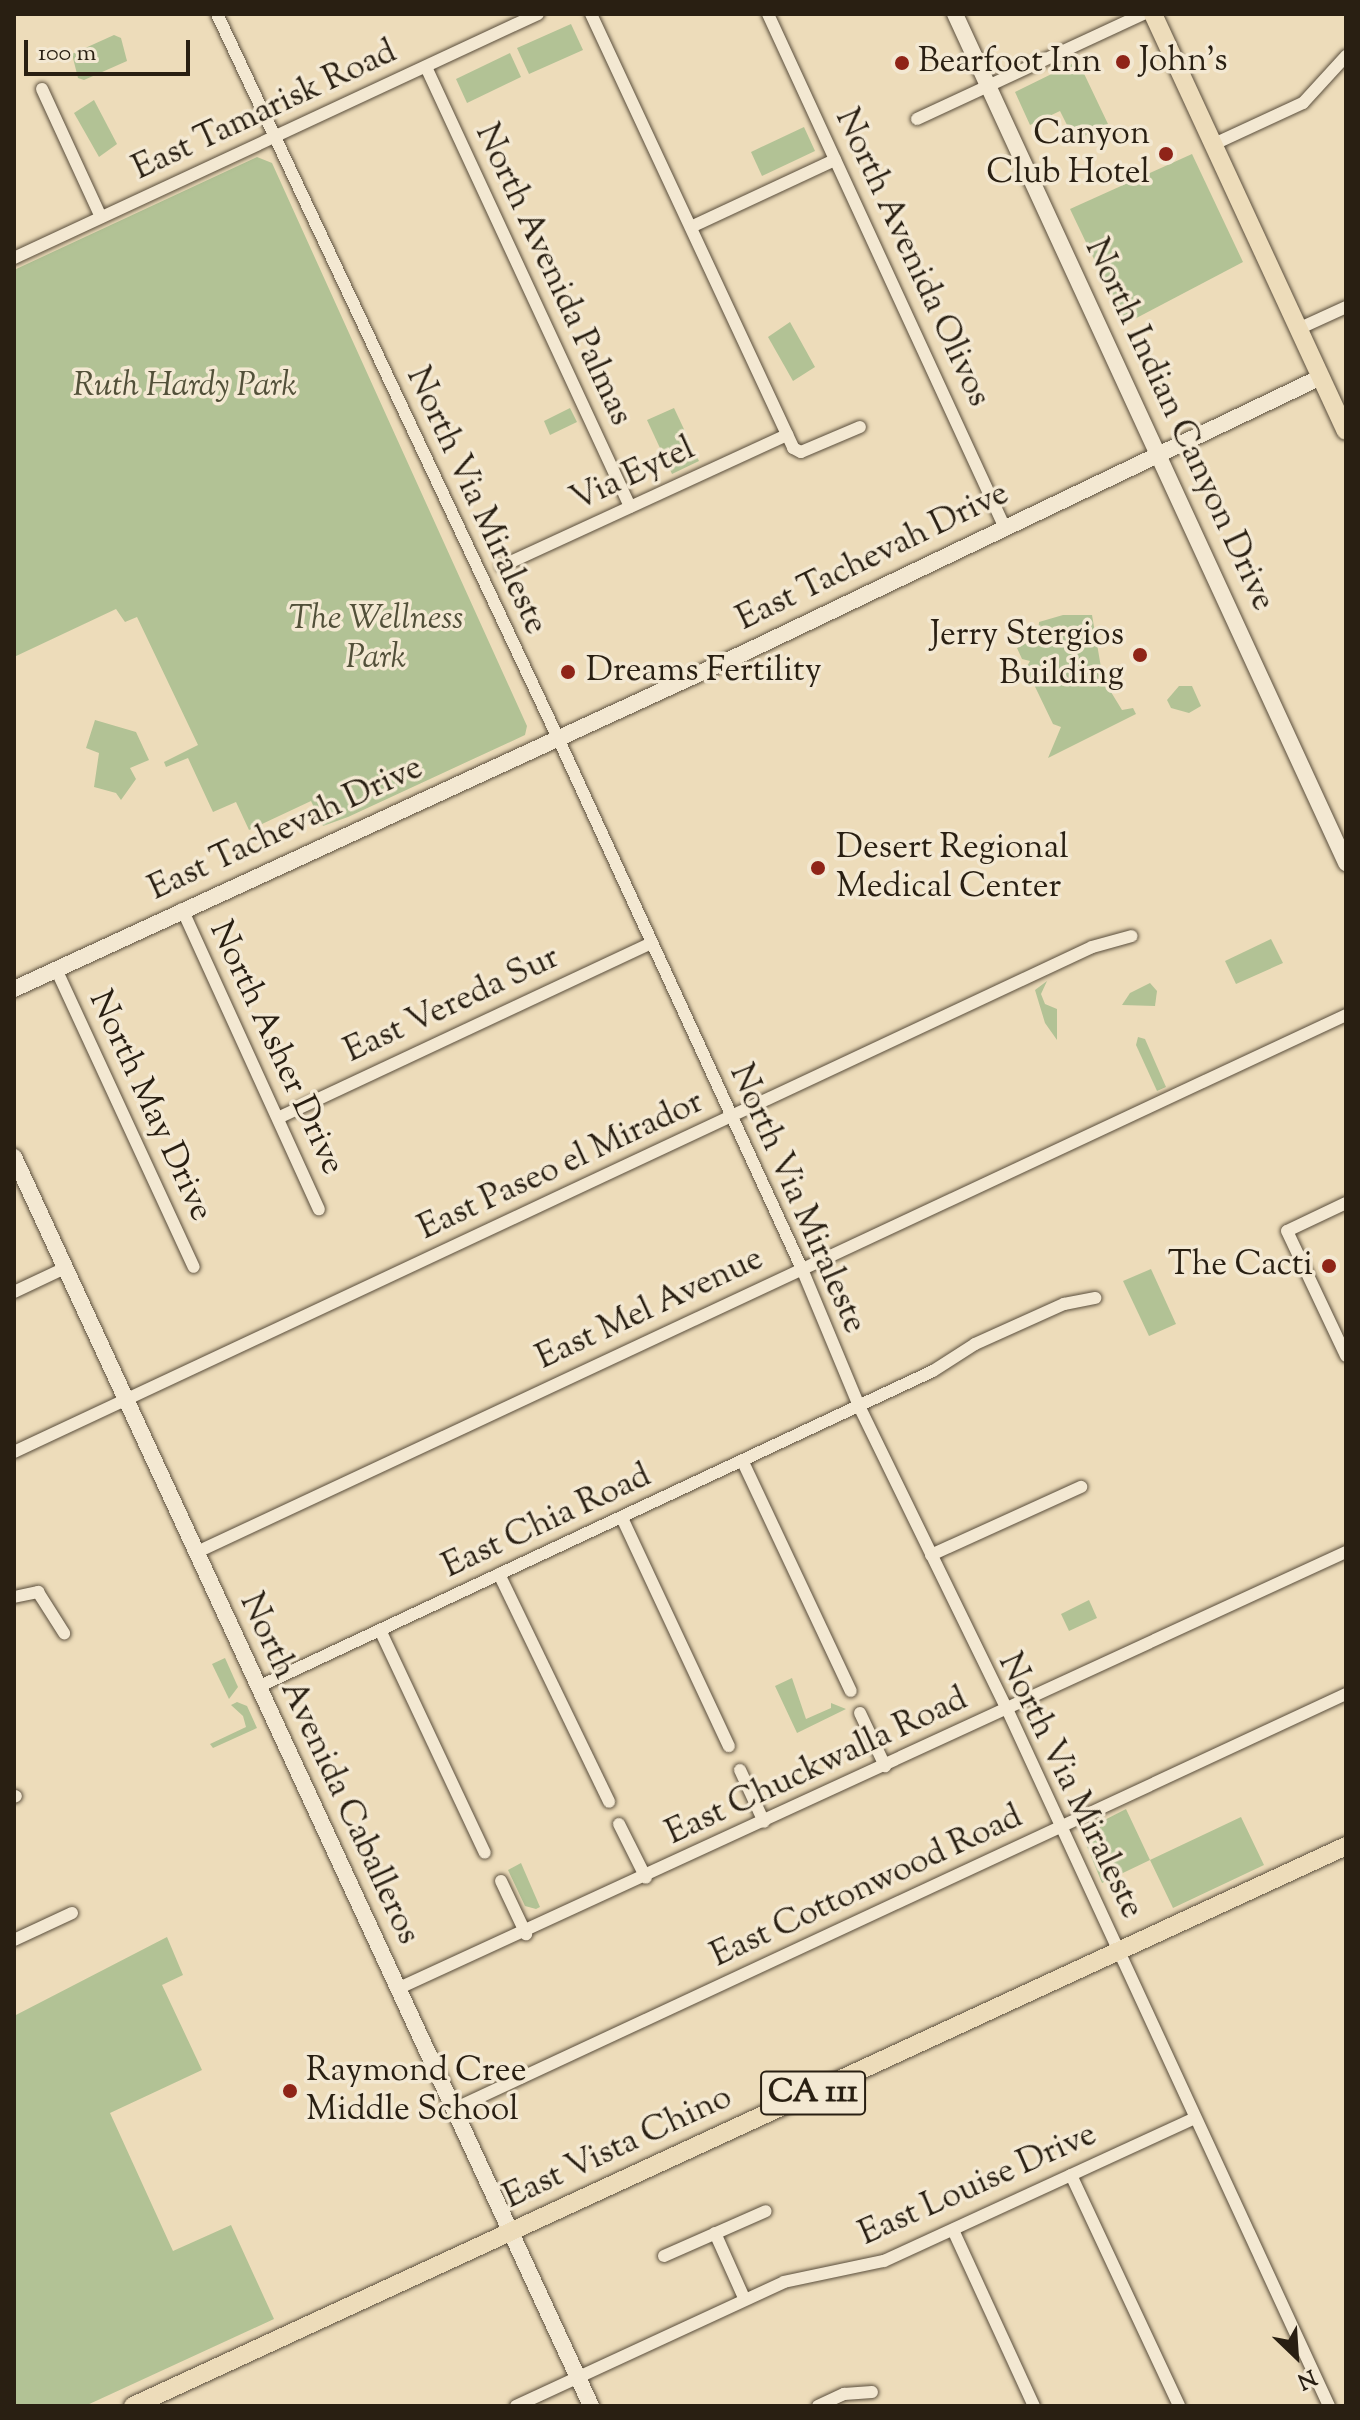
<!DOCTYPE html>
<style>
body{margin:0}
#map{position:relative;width:1360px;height:2420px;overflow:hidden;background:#eddcba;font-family:"Sorts Mill Goudy",serif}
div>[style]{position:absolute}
.green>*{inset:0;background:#b2c295}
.roads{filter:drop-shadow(0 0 2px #5a4e3c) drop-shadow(0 0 2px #5a4e3c)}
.street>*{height:12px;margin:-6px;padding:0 6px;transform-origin:6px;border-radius:6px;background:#f3e8d2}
.secondary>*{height:16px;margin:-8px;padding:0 8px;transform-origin:8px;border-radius:8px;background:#f3e8d2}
.primary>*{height:18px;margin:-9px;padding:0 9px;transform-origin:9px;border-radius:9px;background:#eddcba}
.dots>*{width:22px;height:22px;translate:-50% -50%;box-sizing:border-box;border:4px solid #f3e8d2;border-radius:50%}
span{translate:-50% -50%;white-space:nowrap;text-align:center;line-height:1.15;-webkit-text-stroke:7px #f3e8d2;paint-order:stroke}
.shield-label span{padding:2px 6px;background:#f3e8d2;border:2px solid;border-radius:6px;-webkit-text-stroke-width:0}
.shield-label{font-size:32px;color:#291f12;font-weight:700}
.poi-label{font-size:34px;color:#291f12}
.left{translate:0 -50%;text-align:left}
.right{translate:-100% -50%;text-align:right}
.street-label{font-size:34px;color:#291f12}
.park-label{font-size:34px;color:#525039;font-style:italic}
.frame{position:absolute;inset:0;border:16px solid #291f12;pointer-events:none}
.north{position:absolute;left:1256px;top:2316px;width:80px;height:80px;-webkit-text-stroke:6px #f3e8d2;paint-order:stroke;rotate:155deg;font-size:22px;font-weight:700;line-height:32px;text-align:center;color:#291f12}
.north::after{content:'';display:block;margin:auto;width:28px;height:36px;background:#291f12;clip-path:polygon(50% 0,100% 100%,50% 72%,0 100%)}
.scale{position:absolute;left:24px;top:40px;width:166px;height:36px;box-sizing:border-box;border:4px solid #291f12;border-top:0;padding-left:10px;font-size:24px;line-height:28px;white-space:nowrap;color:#291f12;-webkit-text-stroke:6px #f3e8d2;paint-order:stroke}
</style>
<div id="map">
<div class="green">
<i style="clip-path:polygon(571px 24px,583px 50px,529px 74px,517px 48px)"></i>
<i style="clip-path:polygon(114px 35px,121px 38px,127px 61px,84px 80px,78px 78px,72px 54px)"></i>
<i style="clip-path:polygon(510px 53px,521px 77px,467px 103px,456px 79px)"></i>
<i style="clip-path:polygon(1078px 61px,1108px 124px,1075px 141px,1060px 111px,1030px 125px,1015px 92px)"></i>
<i style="clip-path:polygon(94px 100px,117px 144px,99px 157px,74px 113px)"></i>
<i style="clip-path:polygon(804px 127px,815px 151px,762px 176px,751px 152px)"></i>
<i style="clip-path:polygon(1192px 154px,1243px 262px,1125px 324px,1070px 209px)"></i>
<i style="clip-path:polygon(257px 157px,272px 163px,527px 726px,525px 735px,348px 817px,323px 826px,311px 801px,249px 830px,236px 802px,213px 812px,188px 758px,166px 767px,164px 762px,198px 745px,137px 617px,125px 622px,116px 609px,14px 657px,14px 270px)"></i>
<i style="clip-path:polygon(790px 322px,815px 367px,793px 381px,768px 337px)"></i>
<i style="clip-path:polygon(570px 408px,577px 422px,550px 435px,544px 421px)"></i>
<i style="clip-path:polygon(674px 408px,699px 461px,672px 474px,647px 420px)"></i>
<i style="clip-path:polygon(1063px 615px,1092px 615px,1103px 679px,1122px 710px,1133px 708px,1136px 714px,1048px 758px,1061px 727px,1053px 724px,1026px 668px,1030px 661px,1022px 659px,1017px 648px,1038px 637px,1039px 622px)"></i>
<i style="clip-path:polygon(1179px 686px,1192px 686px,1201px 706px,1189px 713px,1171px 708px,1167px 700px)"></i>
<i style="clip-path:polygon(95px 720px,136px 732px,149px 760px,130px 768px,136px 779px,121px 800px,116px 793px,94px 787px,99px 753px,86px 748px)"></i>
<i style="clip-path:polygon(1271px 939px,1283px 963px,1236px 984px,1225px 961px)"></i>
<i style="clip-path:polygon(1047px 981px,1041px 994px,1045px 1004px,1057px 1009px,1057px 1040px,1045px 1023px,1035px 990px)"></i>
<i style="clip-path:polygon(1150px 983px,1157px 991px,1155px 1006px,1122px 1005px,1130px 993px)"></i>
<i style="clip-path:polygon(1138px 1037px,1145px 1039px,1166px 1087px,1157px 1091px,1136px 1045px)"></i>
<i style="clip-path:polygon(1151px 1269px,1176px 1324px,1149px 1336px,1123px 1281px)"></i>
<i style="clip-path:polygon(1089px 1600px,1097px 1618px,1069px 1631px,1061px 1614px)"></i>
<i style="clip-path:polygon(225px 1658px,238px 1687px,229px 1699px,212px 1664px)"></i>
<i style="clip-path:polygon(792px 1678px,806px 1719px,831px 1708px,831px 1703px,846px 1709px,797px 1733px,775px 1686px)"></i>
<i style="clip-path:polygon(237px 1702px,247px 1706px,257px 1728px,213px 1748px,210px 1744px,246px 1727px,243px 1716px,231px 1705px)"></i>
<i style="clip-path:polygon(1126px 1809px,1150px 1860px,1241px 1817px,1264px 1865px,1173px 1908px,1150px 1860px,1102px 1883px,1081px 1832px)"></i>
<i style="clip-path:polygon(521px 1863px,540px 1907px,536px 1909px,525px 1906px,508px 1870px)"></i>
<i style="clip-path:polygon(167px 1937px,183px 1975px,162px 1985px,202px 2070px,110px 2113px,173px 2251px,231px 2225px,274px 2319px,85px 2406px,14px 2406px,14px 2016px)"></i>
</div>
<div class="roads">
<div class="street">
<i style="left:217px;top:14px;width:800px;rotate:64.78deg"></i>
<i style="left:558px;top:738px;width:584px;rotate:65.32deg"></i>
<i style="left:802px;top:1269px;width:148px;rotate:67.4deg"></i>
<i style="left:859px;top:1406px;width:337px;rotate:64deg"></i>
<i style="left:1007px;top:1709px;width:768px;rotate:65.2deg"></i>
<i style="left:591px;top:14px;width:479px;rotate:65deg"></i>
<i style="left:793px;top:448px;width:9px;rotate:27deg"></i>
<i style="left:801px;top:452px;width:64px;rotate:-23deg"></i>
<i style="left:768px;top:14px;width:564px;rotate:65.25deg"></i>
<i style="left:426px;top:67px;width:485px;rotate:65.1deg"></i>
<i style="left:42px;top:89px;width:141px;rotate:65.3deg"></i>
<i style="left:917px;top:119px;width:249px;rotate:-24.9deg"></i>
<i style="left:1212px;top:145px;width:100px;rotate:-24.8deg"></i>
<i style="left:1303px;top:103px;width:64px;rotate:-47.5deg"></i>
<i style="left:691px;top:227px;width:159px;rotate:-25deg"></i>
<i style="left:14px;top:258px;width:578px;rotate:-24.97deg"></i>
<i style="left:1298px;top:329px;width:53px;rotate:-24.6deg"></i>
<i style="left:502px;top:566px;width:314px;rotate:-24.7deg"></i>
<i style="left:182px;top:909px;width:330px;rotate:65.5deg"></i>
<i style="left:56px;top:969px;width:328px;rotate:65.2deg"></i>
<i style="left:278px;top:1118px;width:412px;rotate:-25.1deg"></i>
<i style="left:1346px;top:1203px;width:65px;rotate:154.6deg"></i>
<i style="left:1287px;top:1231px;width:138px;rotate:64.7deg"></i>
<i style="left:14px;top:1292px;width:56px;rotate:-25.2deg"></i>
<i style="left:14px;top:1452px;width:1190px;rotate:-25.1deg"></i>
<i style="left:1092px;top:947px;width:41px;rotate:-15.4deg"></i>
<i style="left:743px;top:1462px;width:253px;rotate:64.8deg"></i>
<i style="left:622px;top:1518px;width:252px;rotate:64.9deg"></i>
<i style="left:195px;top:1553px;width:1271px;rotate:-25.05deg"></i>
<i style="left:931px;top:1555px;width:165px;rotate:-24.4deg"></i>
<i style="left:499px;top:1574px;width:253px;rotate:64.2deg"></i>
<i style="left:14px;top:1597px;width:25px;rotate:-12deg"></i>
<i style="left:38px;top:1592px;width:49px;rotate:57.6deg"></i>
<i style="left:380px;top:1630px;width:246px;rotate:64.8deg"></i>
<i style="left:258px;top:1687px;width:745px;rotate:-25.09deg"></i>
<i style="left:933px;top:1371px;width:50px;rotate:-32.7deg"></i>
<i style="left:975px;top:1344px;width:98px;rotate:-24.2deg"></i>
<i style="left:1064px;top:1304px;width:32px;rotate:-11deg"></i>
<i style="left:860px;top:1713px;width:59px;rotate:64.7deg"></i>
<i style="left:740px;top:1770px;width:57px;rotate:65.2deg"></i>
<i style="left:14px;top:1797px;width:2px;rotate:-27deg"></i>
<i style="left:619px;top:1824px;width:60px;rotate:63.4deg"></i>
<i style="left:501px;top:1881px;width:59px;rotate:64.7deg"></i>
<i style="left:14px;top:1940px;width:64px;rotate:-25deg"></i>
<i style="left:397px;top:1989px;width:1045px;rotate:-24.73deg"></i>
<i style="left:454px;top:2109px;width:984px;rotate:-24.95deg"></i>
<i style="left:1071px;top:2175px;width:255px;rotate:64.9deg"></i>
<i style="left:953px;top:2230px;width:194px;rotate:65.3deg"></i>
<i style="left:715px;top:2233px;width:73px;rotate:65.9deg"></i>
<i style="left:664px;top:2256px;width:111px;rotate:-23.8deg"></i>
<i style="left:516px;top:2406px;width:295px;rotate:-24.8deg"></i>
<i style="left:784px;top:2282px;width:102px;rotate:-11.9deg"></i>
<i style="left:884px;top:2261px;width:342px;rotate:-24.7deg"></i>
<i style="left:818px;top:2406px;width:29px;rotate:-25deg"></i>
<i style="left:844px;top:2394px;width:28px;rotate:-4deg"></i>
</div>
<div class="secondary">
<i style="left:955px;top:14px;width:935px;rotate:65.27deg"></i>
<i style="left:14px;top:989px;width:806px;rotate:-24.72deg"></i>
<i style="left:746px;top:652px;width:637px;rotate:-25.56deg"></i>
<i style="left:14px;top:1157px;width:1376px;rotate:65.2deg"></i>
</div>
<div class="primary">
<i style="left:1153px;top:14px;width:459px;rotate:65.2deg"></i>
<i style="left:133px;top:2406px;width:1336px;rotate:-24.78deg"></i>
</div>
</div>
<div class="dots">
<i style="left:1123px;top:62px;background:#8f2418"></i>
<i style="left:902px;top:63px;background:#8f2418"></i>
<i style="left:1166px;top:154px;background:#8f2418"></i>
<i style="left:1140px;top:655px;background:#8f2418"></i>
<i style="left:568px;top:672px;background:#8f2418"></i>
<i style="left:818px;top:868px;background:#8f2418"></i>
<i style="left:1329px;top:1266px;background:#8f2418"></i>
<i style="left:290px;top:2091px;background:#8f2418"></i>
</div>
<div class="shield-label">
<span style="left:813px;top:2093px">CA 111</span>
</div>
<div class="poi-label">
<span class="left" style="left:1139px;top:62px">John's</span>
<span class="left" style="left:918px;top:63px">Bearfoot Inn</span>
<span class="right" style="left:1150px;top:154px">Canyon<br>Club Hotel</span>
<span class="right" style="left:1124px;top:655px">Jerry Stergios<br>Building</span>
<span class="left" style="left:586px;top:672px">Dreams Fertility</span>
<span class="left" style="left:836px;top:868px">Desert Regional<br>Medical Center</span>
<span class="right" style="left:1313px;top:1266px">The Cacti</span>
<span class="left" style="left:306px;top:2091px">Raymond Cree<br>Middle School</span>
</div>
<div class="street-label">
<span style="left:265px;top:111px;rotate:-25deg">East Tamarisk Road</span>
<span style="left:912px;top:258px;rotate:65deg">North Avenida Olivos</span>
<span style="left:553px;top:275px;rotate:65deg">North Avenida Palmas</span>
<span style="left:1179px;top:425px;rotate:65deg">North Indian Canyon Drive</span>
<span style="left:633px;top:475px;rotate:-25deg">Via Eytel</span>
<span style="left:476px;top:501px;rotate:65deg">North Via Miraleste</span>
<span style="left:873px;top:557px;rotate:-26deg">East Tachevah Drive</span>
<span style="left:286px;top:829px;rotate:-25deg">East Tachevah Drive</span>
<span style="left:452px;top:1005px;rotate:-25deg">East Vereda Sur</span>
<span style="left:276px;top:1048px;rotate:65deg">North Asher Drive</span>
<span style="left:150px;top:1106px;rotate:65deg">North May Drive</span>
<span style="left:561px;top:1166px;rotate:-25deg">East Paseo el Mirador</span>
<span style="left:797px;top:1199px;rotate:66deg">North Via Miraleste</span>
<span style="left:650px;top:1309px;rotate:-25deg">East Mel Avenue</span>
<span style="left:547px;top:1522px;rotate:-25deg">East Chia Road</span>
<span style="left:817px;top:1767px;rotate:-25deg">East Chuckwalla Road</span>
<span style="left:329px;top:1769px;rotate:65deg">North Avenida Caballeros</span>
<span style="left:1070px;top:1786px;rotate:64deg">North Via Miraleste</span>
<span style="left:867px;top:1887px;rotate:-25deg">East Cottonwood Road</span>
<span style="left:618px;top:2148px;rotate:-25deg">East Vista Chino</span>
<span style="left:978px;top:2185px;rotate:-24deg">East Louise Drive</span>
</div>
<div class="park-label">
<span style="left:185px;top:387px">Ruth Hardy Park</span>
<span style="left:376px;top:639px">The Wellness<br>Park</span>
</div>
<div class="frame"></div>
<div class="north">N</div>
<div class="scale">100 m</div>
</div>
